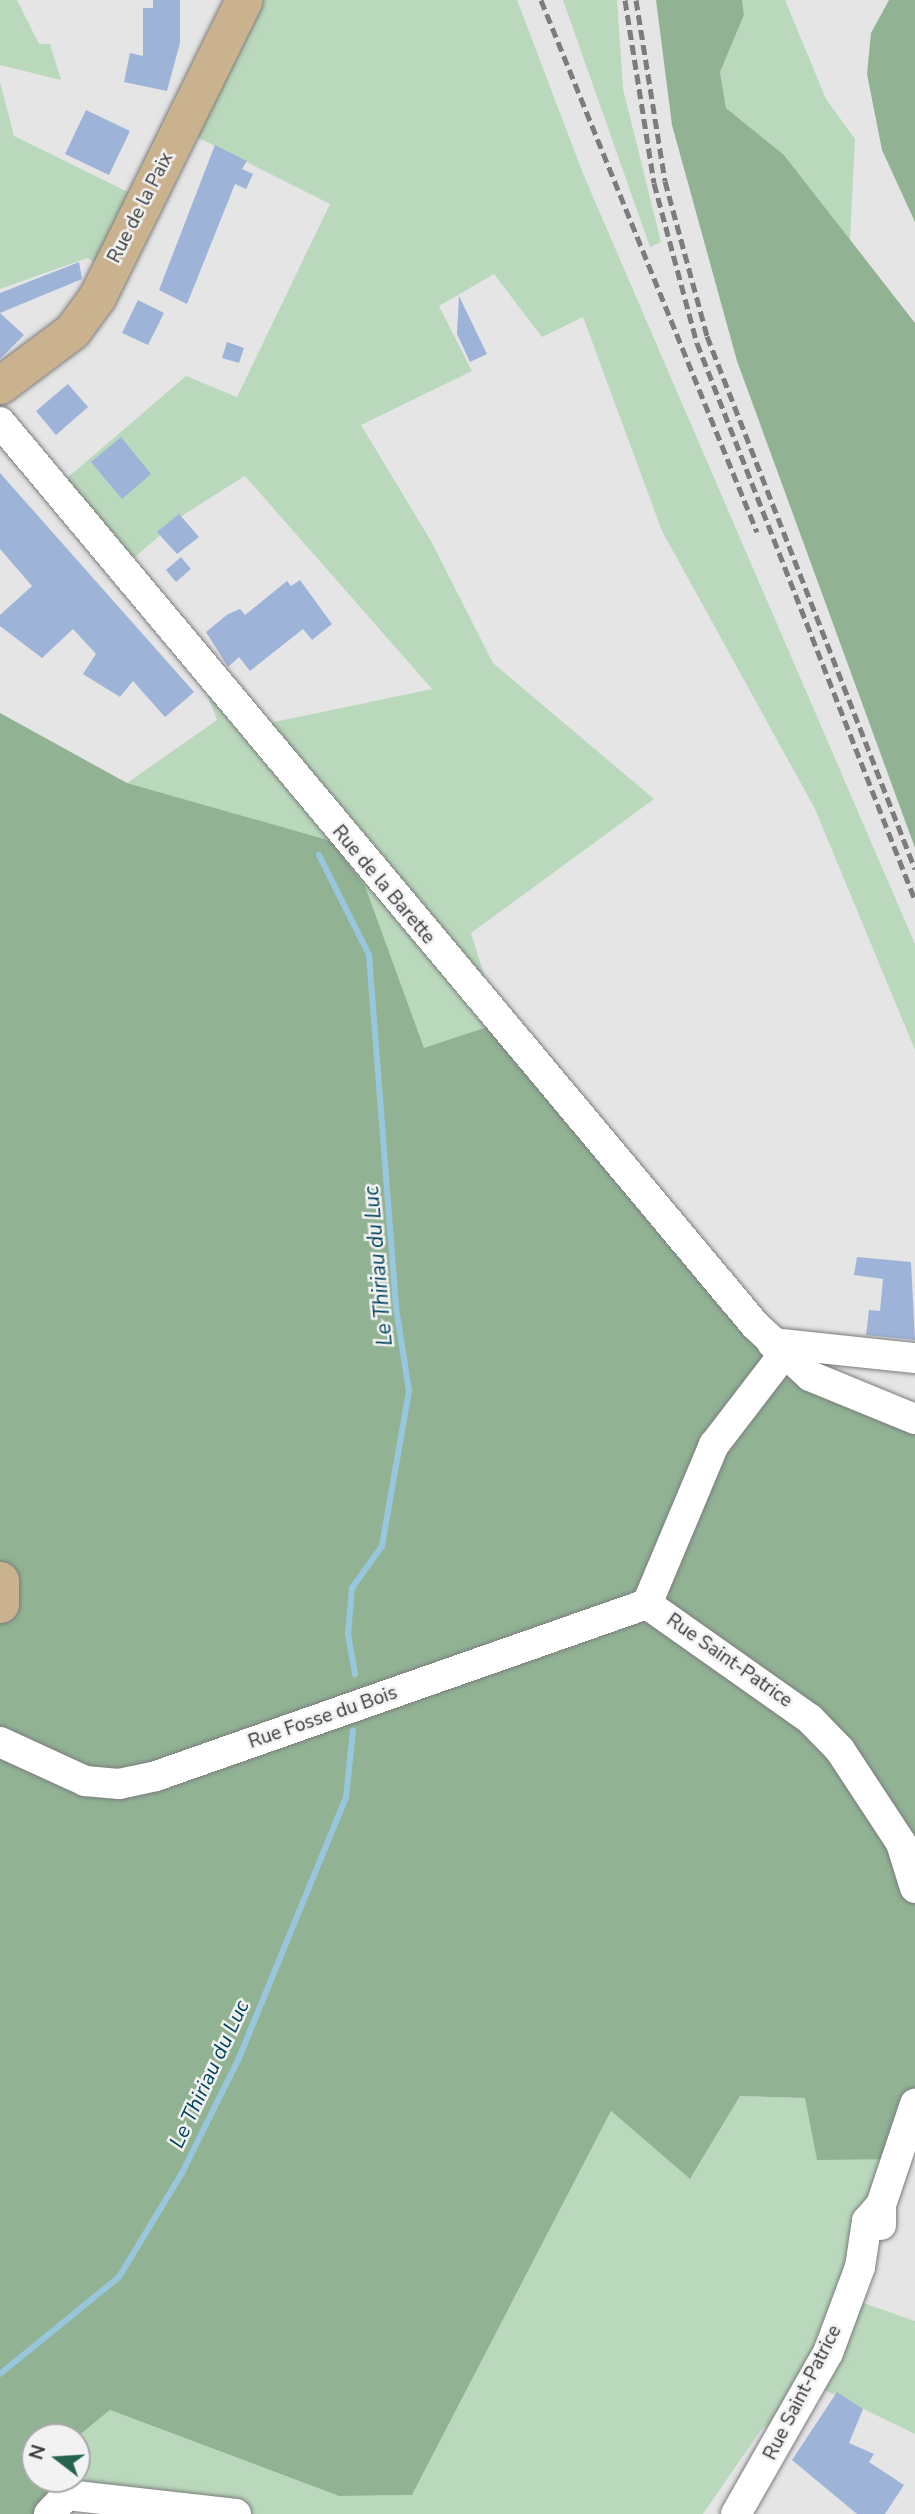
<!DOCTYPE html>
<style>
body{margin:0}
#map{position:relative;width:915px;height:2514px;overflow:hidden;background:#e5e5e6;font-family:"Nunito Sans",sans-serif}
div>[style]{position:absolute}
.green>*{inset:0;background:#bad9bc}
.forest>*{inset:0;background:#91b394}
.stream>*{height:6px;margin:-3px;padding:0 3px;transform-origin:3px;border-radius:3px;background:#98c7dd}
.building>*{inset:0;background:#9db4d8}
.roads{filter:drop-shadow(0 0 2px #7b7c7d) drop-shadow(0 0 2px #7b7c7d)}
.minor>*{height:30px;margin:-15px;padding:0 15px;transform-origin:15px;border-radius:15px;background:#fff}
.major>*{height:37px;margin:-18.5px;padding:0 18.5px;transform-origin:18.5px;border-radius:18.5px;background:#cbb28f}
.rail>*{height:5px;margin-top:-2.5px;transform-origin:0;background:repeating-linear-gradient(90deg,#7c7c7d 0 10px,transparent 0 15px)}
span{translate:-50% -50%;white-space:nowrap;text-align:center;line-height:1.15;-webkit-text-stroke:5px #f2f2f3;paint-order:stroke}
.street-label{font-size:19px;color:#383839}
.water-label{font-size:21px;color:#00445a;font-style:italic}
.north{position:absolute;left:21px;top:2423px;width:70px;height:70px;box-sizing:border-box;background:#f2f2f3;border:2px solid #a8a8a9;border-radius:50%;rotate:287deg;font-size:19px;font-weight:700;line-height:28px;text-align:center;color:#383839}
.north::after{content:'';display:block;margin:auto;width:24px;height:32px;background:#256450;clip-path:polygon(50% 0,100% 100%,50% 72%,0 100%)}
</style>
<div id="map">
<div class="green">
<i style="clip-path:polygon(0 0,17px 0,39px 44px,50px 44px,61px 80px,0 65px)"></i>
<i style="clip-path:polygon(244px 0,517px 0,584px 176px,915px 944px,915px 1050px,815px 809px,662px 531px,583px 317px,542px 337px,494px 274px,439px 306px,472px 371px,361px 425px,431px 541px,493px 663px,654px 799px,471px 933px,499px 1023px,424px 1049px,365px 886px,331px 842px,127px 783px,217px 720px,193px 657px,251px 727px,432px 689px,245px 476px,186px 513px,121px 569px,66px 479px,186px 376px,237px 397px,330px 204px,181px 129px)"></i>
<i style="clip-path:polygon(563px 0,617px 0,623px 89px,661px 242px,650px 247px)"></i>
<i style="clip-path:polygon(742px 0,785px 0,826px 99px,855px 139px,850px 240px,784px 155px,726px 108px,720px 72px,744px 15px)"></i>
<i style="clip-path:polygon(0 82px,14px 136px,132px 194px,99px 264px,87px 258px,0 289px)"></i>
<i style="clip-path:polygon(740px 2096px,805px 2098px,897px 2159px,849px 2298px,915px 2321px,915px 2434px,812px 2384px,795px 2420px,763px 2427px,703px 2514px,236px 2514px,67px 2495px,69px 2479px,77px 2479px,77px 2437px,110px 2410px,339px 2496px,412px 2495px,611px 2111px,690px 2179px)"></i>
</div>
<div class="forest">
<i style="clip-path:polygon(656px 0,742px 0,744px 15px,720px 72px,726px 108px,784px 155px,915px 323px,915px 848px,737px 361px,672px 125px)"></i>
<i style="clip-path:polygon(889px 0,915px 0,915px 222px,882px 150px,867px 74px,871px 33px)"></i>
<i style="clip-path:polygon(0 713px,127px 783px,331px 841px,365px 886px,424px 1048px,499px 1023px,772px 1343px,915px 1419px,915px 2104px,897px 2159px,817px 2160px,805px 2098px,740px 2096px,690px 2179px,611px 2111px,412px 2495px,339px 2496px,110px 2410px,77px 2437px,35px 2437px,35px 2479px,69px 2479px,67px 2495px,49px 2514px,0 2514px)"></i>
</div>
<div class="stream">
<i style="left:319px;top:855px;width:112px;rotate:63.4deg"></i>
<i style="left:369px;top:955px;width:353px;rotate:85.6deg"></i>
<i style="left:396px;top:1307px;width:85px;rotate:81.2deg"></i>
<i style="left:409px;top:1391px;width:157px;rotate:99.9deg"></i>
<i style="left:382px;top:1546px;width:52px;rotate:125.5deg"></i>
<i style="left:352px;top:1588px;width:46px;rotate:95deg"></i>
<i style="left:348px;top:1634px;width:41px;rotate:80.1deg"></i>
<i style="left:0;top:2374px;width:154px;rotate:-39.2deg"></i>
<i style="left:119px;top:2277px;width:122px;rotate:-58.8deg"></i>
<i style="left:182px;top:2173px;width:128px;rotate:-63.6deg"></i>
<i style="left:239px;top:2058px;width:282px;rotate:-67.7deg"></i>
<i style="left:346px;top:1797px;width:67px;rotate:-84deg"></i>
</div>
<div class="building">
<i style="clip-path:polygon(153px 0,180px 0,180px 43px,167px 91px,124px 82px,130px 53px,143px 56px,143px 8px,153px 8px)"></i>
<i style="clip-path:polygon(86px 110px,130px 131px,109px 175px,65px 154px)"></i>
<i style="clip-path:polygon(215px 145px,247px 161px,242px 169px,253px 174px,246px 189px,235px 184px,187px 304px,159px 290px)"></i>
<i style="clip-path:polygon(79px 262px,82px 279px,0 313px,0 293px)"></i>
<i style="clip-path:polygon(459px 296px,487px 354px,470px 362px,457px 334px)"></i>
<i style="clip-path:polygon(138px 300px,164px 313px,148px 345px,122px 333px)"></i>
<i style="clip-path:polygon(0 313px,24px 335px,0 359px)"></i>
<i style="clip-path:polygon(227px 342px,244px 348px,239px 363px,222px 358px)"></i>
<i style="clip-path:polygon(68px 384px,88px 407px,56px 435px,36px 411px)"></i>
<i style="clip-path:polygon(121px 437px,151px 474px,122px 499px,91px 462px)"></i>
<i style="clip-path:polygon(0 473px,194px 692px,165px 717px,133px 681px,120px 697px,83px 674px,96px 654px,73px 629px,42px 658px,0 626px,0 615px,32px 586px,0 549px)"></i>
<i style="clip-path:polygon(179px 514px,199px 537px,177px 554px,157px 532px)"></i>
<i style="clip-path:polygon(181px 557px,191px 569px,176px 582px,166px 570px)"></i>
<i style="clip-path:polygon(300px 580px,332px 624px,312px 640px,303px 629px,250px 671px,239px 657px,228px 667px,206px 632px,228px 614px,240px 609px,245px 615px,287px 581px,291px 586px)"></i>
<i style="clip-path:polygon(857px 1257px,911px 1262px,915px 1340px,866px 1335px,869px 1310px,880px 1311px,883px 1279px,854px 1275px)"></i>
<i style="clip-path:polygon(837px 2392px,863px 2409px,849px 2443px,874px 2454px,869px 2462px,904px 2485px,885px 2514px,857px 2514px,792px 2460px)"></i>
</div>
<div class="roads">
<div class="minor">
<i style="left:0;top:422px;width:1177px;rotate:50.1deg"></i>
<i style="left:755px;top:1325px;width:75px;rotate:42.8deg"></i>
<i style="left:810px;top:1376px;width:113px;rotate:22.3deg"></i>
<i style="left:772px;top:1343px;width:144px;rotate:6deg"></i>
<i style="left:647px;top:1604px;width:199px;rotate:35.2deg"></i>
<i style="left:810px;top:1719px;width:43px;rotate:45.9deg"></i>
<i style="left:840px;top:1750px;width:111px;rotate:56.7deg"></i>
<i style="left:901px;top:1843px;width:47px;rotate:72.7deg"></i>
<i style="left:647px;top:1604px;width:173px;rotate:-67.2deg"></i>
<i style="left:714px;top:1445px;width:113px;rotate:-52.5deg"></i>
<i style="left:0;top:1742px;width:94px;rotate:24.6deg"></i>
<i style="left:85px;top:1781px;width:34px;rotate:5deg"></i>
<i style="left:119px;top:1784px;width:38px;rotate:-12deg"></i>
<i style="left:156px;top:1776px;width:520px;rotate:-19.31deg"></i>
<i style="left:881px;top:2225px;width:20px;rotate:-90deg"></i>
<i style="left:881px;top:2205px;width:107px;rotate:-71.4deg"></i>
<i style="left:49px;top:2514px;width:26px;rotate:-47deg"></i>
<i style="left:67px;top:2495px;width:170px;rotate:6.4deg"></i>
<i style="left:736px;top:2514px;width:185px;rotate:-60.3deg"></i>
<i style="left:828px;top:2353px;width:92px;rotate:-69.6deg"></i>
<i style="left:860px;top:2267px;width:47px;rotate:-81.3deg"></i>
<i style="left:867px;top:2221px;width:21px;rotate:-49deg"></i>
</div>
<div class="major">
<i style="left:0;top:385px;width:90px;rotate:-36.9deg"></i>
<i style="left:72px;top:331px;width:42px;rotate:-53.7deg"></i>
<i style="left:97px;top:297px;width:331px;rotate:-63.7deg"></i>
<i style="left:0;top:1580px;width:24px;rotate:90deg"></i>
</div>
</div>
<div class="rail">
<i style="left:541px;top:0;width:574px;rotate:67.9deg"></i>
<i style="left:625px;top:0;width:185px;rotate:81deg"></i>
<i style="left:654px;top:183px;width:166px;rotate:75deg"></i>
<i style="left:697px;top:343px;width:598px;rotate:68.63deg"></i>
<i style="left:636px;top:0;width:183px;rotate:80.9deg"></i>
<i style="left:665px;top:181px;width:161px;rotate:74.8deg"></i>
<i style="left:707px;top:336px;width:572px;rotate:68.68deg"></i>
</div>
<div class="street-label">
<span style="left:141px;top:208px;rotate:-63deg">Rue de la Paix</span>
<span style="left:383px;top:885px;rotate:50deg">Rue de la Barette</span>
<span style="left:729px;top:1661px;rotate:35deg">Rue Saint-Patrice</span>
<span style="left:323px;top:1718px;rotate:-19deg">Rue Fosse du Bois</span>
<span style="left:803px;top:2393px;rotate:-63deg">Rue Saint-Patrice</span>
</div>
<div class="water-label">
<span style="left:378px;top:1266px;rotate:-95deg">Le Thiriau du Luc</span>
<span style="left:209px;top:2074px;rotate:-65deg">Le Thiriau du Luc</span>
</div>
<div class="north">N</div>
</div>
